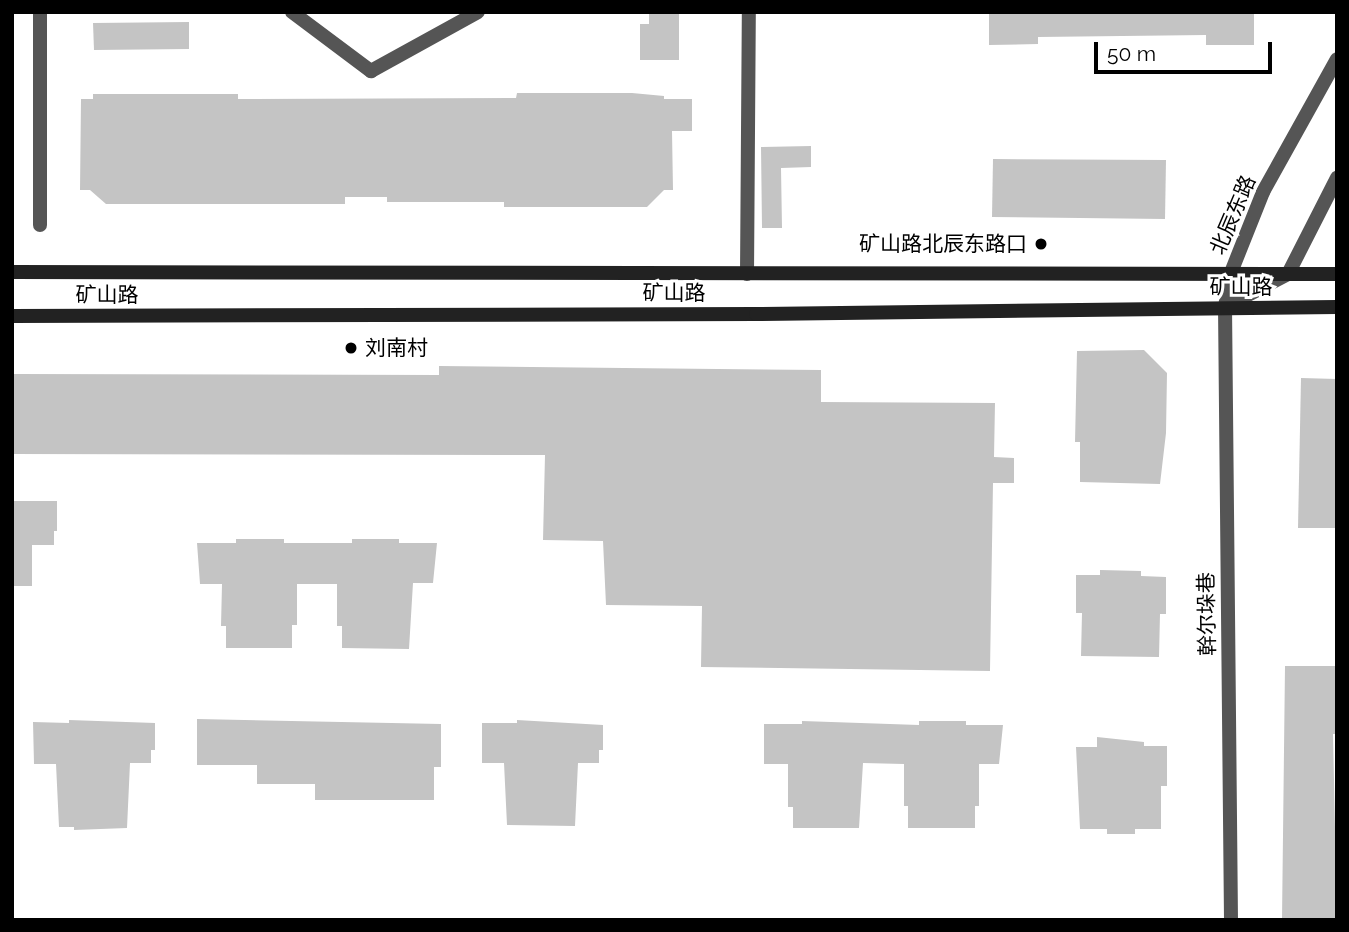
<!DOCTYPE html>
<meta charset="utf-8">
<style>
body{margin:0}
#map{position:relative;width:1349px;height:932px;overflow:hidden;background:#fff;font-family:Raleway,"Noto Sans SC",sans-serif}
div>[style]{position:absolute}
.building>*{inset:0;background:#c4c4c4}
.minor>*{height:14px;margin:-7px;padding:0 7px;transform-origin:7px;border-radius:7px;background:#555}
.tertiary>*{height:14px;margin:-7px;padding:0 7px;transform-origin:7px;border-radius:7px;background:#555}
.secondary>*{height:14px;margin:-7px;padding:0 7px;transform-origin:7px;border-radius:7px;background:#222}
.dots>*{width:19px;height:19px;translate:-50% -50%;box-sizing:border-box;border:4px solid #fff;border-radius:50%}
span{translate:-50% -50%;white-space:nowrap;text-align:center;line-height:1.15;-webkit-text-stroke:6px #fff;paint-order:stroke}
.street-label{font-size:21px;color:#000}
.poi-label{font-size:21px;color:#000}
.right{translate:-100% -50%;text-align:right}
.left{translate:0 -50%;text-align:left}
.frame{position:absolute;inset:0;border:14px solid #000;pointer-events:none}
.scale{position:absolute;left:1094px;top:42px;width:178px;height:32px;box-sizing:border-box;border:4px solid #000;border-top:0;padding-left:9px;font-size:21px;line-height:24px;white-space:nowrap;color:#000;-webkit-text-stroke:5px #fff;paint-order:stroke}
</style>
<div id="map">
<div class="building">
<i style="clip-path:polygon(649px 12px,679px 12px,679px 60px,640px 60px,640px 24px,649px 24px)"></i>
<i style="clip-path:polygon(989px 12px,1254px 12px,1254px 45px,1206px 45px,1206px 35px,1038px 37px,1038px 44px,989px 45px)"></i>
<i style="clip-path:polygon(189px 22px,189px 49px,94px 50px,93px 23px)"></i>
<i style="clip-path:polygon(517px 93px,632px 93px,664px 96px,664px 99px,692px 99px,692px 131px,672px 131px,673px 190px,664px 190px,647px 207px,504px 207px,504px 202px,387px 202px,387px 197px,345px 197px,345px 204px,106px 204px,90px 190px,80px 190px,81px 99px,93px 99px,93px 94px,238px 94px,238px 99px,516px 98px)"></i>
<i style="clip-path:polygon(811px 146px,811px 167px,781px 168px,782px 228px,762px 228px,761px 147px)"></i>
<i style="clip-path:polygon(993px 159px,1166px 160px,1165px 219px,992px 217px)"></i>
<i style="clip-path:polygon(1144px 350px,1167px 373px,1166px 433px,1160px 484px,1080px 482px,1080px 442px,1075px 442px,1077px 351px)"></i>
<i style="clip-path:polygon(439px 366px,821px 370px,821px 402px,995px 403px,994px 457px,1014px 458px,1014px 483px,993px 483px,990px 671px,701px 667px,702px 606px,606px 605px,603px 541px,543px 540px,545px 455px,12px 454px,12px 374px,439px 375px)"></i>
<i style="clip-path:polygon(1301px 378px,1337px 379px,1337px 528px,1298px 528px)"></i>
<i style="clip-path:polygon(12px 501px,57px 501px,57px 531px,54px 531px,54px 545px,32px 545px,32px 586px,12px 586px)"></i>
<i style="clip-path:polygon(236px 539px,284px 539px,284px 543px,352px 543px,352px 539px,399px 539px,399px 543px,437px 543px,433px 583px,413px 583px,409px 649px,342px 648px,342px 626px,337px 626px,337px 584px,297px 584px,297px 625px,292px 625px,292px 648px,226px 648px,226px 626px,221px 626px,222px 584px,200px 584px,197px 543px,236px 543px)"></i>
<i style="clip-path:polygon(1100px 570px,1141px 571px,1141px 576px,1166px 577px,1166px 614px,1160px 614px,1159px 657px,1081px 656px,1082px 613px,1076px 613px,1076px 575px,1100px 575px)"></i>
<i style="clip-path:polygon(1285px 666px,1337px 666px,1337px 734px,1333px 734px,1337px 920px,1282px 920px)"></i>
<i style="clip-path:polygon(197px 719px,441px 724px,441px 767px,434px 767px,434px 800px,315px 800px,315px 784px,257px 784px,257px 765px,197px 765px)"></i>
<i style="clip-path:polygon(69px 720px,155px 723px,155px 750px,151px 750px,151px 763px,130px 763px,127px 828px,74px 830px,74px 827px,59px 827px,56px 764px,34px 764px,33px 722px,69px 723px)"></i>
<i style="clip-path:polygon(517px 720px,603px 725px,603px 750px,599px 750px,599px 763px,578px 763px,575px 826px,507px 825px,504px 763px,482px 763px,482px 723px,517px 723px)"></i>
<i style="clip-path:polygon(802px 721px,919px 725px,919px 721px,966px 721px,966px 725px,1003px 725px,999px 764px,979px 764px,979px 806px,975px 806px,975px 828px,908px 828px,908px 806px,904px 806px,904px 764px,863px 763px,859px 828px,793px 828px,793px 807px,788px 807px,788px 764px,764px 764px,764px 724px,802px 724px)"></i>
<i style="clip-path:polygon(1097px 737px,1144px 742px,1144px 746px,1167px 746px,1167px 786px,1161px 786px,1161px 829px,1135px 829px,1135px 834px,1107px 834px,1107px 829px,1080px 829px,1076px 747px,1097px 747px)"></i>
</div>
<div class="minor">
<i style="left:40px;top:12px;width:213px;rotate:90deg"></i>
<i style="left:292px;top:12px;width:99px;rotate:36.8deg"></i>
<i style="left:371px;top:71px;width:122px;rotate:-28.9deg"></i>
<i style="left:747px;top:274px;width:262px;rotate:-89.6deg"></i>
</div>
<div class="tertiary">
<i style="left:1225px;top:307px;width:71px;rotate:-27.6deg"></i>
<i style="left:1288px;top:274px;width:108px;rotate:-63deg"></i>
<i style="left:1231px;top:920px;width:613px;rotate:-90.56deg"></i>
<i style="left:1225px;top:307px;width:32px;rotate:-81deg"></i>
<i style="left:1230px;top:275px;width:89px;rotate:-68.3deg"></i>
<i style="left:1263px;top:192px;width:152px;rotate:-60.9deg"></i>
</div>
<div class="secondary">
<i style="left:12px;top:272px;width:1325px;rotate:0.09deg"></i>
<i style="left:12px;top:316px;width:744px;rotate:-0.15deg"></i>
<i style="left:756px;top:314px;width:581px;rotate:-0.69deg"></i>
</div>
<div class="dots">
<i style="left:1041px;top:244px;background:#000"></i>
<i style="left:351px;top:348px;background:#000"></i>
</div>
<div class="street-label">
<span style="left:1233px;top:215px;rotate:-67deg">北辰东路</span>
<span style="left:1241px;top:287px">矿山路</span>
<span style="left:674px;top:293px">矿山路</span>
<span style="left:107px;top:295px">矿山路</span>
<span style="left:1207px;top:614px;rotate:-91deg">幹尔垛巷</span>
</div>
<div class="poi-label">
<span class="right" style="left:1027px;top:244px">矿山路北辰东路口</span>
<span class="left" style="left:365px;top:348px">刘南村</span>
</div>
<div class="frame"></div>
<div class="scale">50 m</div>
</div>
